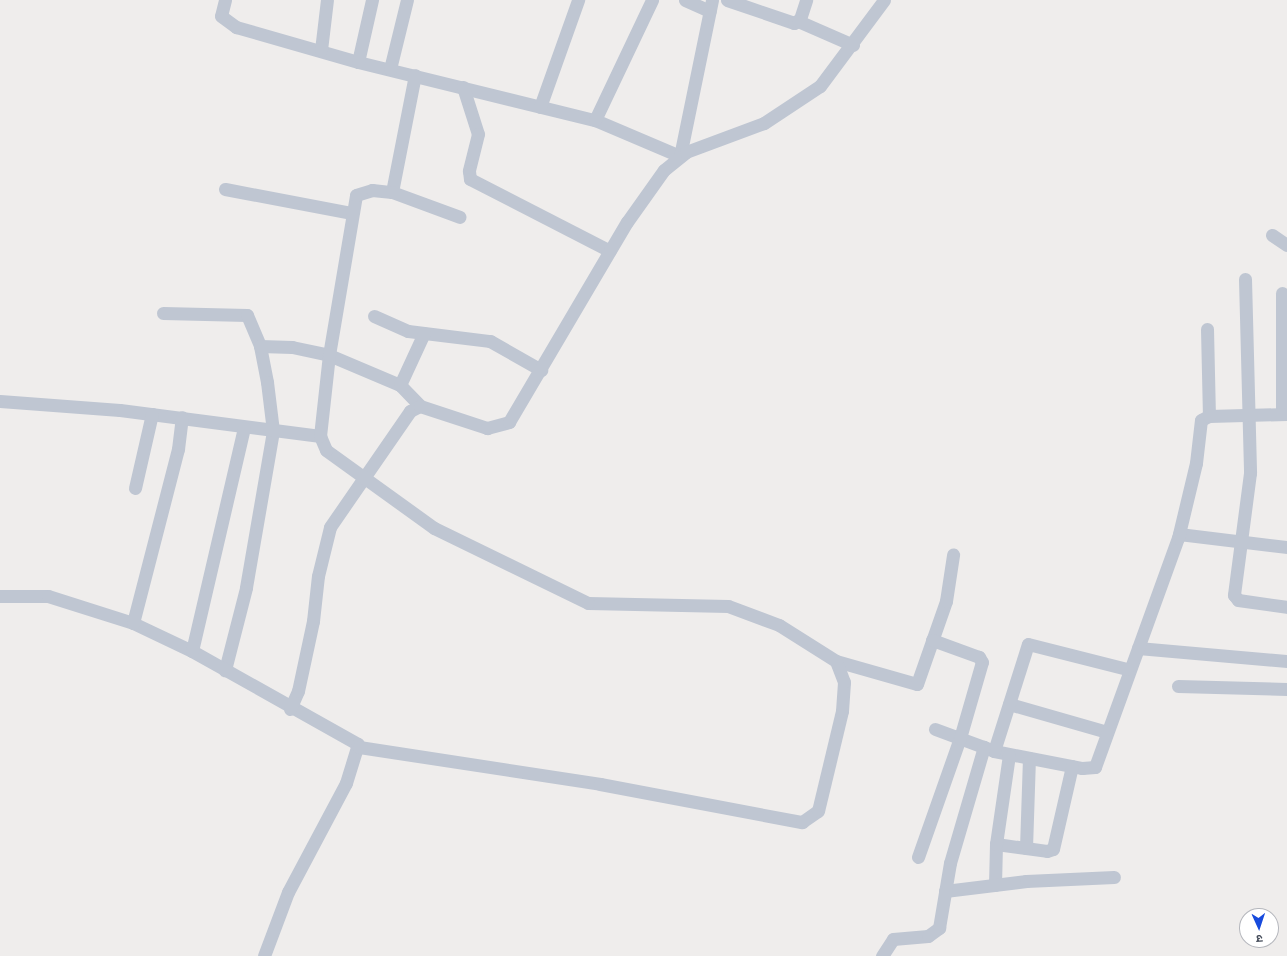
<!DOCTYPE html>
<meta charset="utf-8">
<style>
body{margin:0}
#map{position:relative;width:1287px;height:956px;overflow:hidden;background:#efedec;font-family:Manrope,"Noto Sans Devanagari",sans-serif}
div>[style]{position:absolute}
.minor>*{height:13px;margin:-6.5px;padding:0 6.5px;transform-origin:6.5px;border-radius:6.5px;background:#bfc6d2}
span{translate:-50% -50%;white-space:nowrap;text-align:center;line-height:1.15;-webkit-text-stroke:3px #fff;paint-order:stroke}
.north{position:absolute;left:1239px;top:908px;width:40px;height:40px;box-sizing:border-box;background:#fff;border:1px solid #b5b7bd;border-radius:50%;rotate:177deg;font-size:11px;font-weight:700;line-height:16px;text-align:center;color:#454c5a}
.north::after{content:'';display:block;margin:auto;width:14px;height:18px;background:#184bdd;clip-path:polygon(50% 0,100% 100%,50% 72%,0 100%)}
</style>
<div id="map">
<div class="minor">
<i style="left:225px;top:0;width:16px;rotate:104deg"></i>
<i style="left:221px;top:16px;width:19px;rotate:36deg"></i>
<i style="left:236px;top:27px;width:127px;rotate:16deg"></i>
<i style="left:358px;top:62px;width:244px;rotate:13.8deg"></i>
<i style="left:595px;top:120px;width:92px;rotate:23deg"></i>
<i style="left:680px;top:156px;width:159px;rotate:-78.4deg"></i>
<i style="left:685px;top:0;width:27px;rotate:24deg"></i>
<i style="left:727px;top:0;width:71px;rotate:18.9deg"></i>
<i style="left:794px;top:23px;width:7px;rotate:-34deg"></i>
<i style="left:800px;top:19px;width:20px;rotate:-72deg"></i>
<i style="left:798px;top:21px;width:60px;rotate:23.6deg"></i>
<i style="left:321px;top:50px;width:50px;rotate:-83.2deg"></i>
<i style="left:358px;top:62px;width:64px;rotate:-77.3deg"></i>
<i style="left:390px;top:69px;width:71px;rotate:-76.2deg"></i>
<i style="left:463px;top:87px;width:49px;rotate:72.3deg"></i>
<i style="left:478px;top:134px;width:38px;rotate:104deg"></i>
<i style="left:469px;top:171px;width:8px;rotate:83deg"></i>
<i style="left:470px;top:179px;width:157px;rotate:27.2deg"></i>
<i style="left:540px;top:107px;width:114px;rotate:-70.4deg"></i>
<i style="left:595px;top:120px;width:133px;rotate:-64.6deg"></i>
<i style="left:225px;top:189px;width:128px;rotate:10.8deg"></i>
<i style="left:392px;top:192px;width:119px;rotate:-78.9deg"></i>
<i style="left:1272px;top:235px;width:18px;rotate:34deg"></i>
<i style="left:1245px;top:279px;width:194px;rotate:88.5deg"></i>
<i style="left:1250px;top:473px;width:123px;rotate:97.5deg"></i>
<i style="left:1234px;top:595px;width:6px;rotate:51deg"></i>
<i style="left:1238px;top:600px;width:49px;rotate:8.1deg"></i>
<i style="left:1282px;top:293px;width:121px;rotate:90deg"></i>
<i style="left:163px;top:313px;width:84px;rotate:1.4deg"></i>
<i style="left:247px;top:315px;width:34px;rotate:67deg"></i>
<i style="left:260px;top:346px;width:37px;rotate:79deg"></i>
<i style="left:267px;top:382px;width:49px;rotate:83deg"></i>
<i style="left:273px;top:431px;width:159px;rotate:99.8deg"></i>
<i style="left:246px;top:588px;width:85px;rotate:104.4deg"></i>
<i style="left:374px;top:316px;width:37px;rotate:24deg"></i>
<i style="left:408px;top:331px;width:83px;rotate:7deg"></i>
<i style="left:490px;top:341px;width:59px;rotate:29.6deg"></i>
<i style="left:1207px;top:329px;width:87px;rotate:88.7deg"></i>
<i style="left:260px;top:346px;width:32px;rotate:2deg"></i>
<i style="left:292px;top:347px;width:38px;rotate:12deg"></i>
<i style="left:329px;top:355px;width:77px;rotate:22.9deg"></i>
<i style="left:400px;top:385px;width:29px;rotate:46deg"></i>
<i style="left:400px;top:385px;width:57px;rotate:-65.2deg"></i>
<i style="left:0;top:401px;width:120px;rotate:4.3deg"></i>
<i style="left:120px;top:410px;width:202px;rotate:7.4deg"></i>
<i style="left:135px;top:488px;width:76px;rotate:-77.1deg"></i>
<i style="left:1179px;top:534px;width:109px;rotate:6.9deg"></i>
<i style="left:0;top:596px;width:48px"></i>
<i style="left:48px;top:596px;width:89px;rotate:17.6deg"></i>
<i style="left:133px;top:623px;width:65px;rotate:25.4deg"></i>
<i style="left:192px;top:651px;width:190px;rotate:29.3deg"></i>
<i style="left:358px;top:744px;width:41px;rotate:107.1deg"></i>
<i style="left:346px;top:783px;width:123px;rotate:118deg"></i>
<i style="left:288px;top:892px;width:68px;rotate:110.6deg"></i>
<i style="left:133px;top:623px;width:180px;rotate:-75.5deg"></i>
<i style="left:178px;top:449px;width:32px;rotate:-83deg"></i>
<i style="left:1138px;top:648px;width:150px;rotate:5deg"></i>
<i style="left:192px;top:651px;width:229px;rotate:-76.9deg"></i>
<i style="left:836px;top:661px;width:84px;rotate:15.9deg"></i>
<i style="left:917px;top:684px;width:88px;rotate:-70.7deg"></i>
<i style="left:946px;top:601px;width:47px;rotate:-81.3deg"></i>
<i style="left:1178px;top:686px;width:109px;rotate:1.6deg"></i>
<i style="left:1009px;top:704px;width:102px;rotate:15.9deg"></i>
<i style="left:290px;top:709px;width:20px;rotate:-66deg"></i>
<i style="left:298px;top:691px;width:72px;rotate:-77.9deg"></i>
<i style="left:313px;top:621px;width:45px;rotate:-83.7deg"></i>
<i style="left:318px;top:576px;width:50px;rotate:-76.2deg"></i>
<i style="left:330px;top:527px;width:141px;rotate:-55.4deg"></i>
<i style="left:410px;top:411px;width:11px;rotate:-27deg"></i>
<i style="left:420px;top:406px;width:71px;rotate:18.2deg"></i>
<i style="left:487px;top:428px;width:23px;rotate:-15deg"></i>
<i style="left:509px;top:422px;width:232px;rotate:-59.5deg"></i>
<i style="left:627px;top:222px;width:64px;rotate:-54.6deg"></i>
<i style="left:664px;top:170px;width:28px;rotate:-39deg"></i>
<i style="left:686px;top:152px;width:83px;rotate:-20.4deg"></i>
<i style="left:764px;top:123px;width:67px;rotate:-33.5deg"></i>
<i style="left:820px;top:86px;width:107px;rotate:-53.3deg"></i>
<i style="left:935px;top:729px;width:63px;rotate:20.4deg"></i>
<i style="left:994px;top:751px;width:90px;rotate:10.9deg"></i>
<i style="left:1082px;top:768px;width:13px;rotate:-4deg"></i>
<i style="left:1095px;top:767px;width:244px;rotate:-70.1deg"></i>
<i style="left:1178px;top:538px;width:77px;rotate:-76.5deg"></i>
<i style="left:1196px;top:463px;width:43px;rotate:-83.4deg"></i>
<i style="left:1201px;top:420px;width:9px;rotate:-27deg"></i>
<i style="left:1209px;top:416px;width:78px;rotate:-1.5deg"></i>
<i style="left:359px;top:747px;width:244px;rotate:8.7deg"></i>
<i style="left:600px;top:784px;width:206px;rotate:10.7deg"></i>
<i style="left:802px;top:822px;width:19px;rotate:-35deg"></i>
<i style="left:818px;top:811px;width:103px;rotate:-76.5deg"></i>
<i style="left:842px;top:711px;width:29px;rotate:-86deg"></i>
<i style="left:844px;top:682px;width:22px;rotate:-111deg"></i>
<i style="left:836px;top:661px;width:67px;rotate:-147.7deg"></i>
<i style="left:779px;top:625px;width:54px;rotate:-159.6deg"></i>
<i style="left:728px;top:606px;width:140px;rotate:-178.8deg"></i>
<i style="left:588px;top:603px;width:171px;rotate:-154deg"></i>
<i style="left:434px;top:528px;width:133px;rotate:-144.2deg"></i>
<i style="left:326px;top:450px;width:15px;rotate:-113deg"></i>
<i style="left:320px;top:436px;width:81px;rotate:-83.7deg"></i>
<i style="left:329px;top:355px;width:162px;rotate:-80.4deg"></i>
<i style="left:356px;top:195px;width:17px;rotate:-17deg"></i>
<i style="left:372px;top:190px;width:20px;rotate:6deg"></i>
<i style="left:392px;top:192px;width:72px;rotate:20.2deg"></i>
<i style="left:994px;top:751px;width:112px;rotate:-72.4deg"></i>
<i style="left:1028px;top:644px;width:102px;rotate:14.2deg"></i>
<i style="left:996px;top:844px;width:51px;rotate:7.8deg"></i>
<i style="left:1047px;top:851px;width:6px;rotate:-18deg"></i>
<i style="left:1053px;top:849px;width:85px;rotate:-77.1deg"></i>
<i style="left:1026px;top:848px;width:90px;rotate:-88.1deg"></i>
<i style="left:918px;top:857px;width:126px;rotate:-70.6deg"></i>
<i style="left:960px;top:738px;width:79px;rotate:-73.9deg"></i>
<i style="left:982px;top:662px;width:6px;rotate:-121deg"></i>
<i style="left:979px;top:657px;width:50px;rotate:-160.1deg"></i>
<i style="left:995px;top:885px;width:41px;rotate:-88.6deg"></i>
<i style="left:996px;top:844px;width:90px;rotate:-81.7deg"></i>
<i style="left:945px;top:891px;width:82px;rotate:-7deg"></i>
<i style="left:1026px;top:881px;width:88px;rotate:-2.6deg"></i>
<i style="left:882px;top:956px;width:20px;rotate:-57deg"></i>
<i style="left:893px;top:939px;width:35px;rotate:-5deg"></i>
<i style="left:928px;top:936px;width:14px;rotate:-36deg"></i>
<i style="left:939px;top:928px;width:66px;rotate:-80.4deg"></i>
<i style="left:950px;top:863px;width:121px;rotate:-73.7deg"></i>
</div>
<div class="north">उ</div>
</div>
